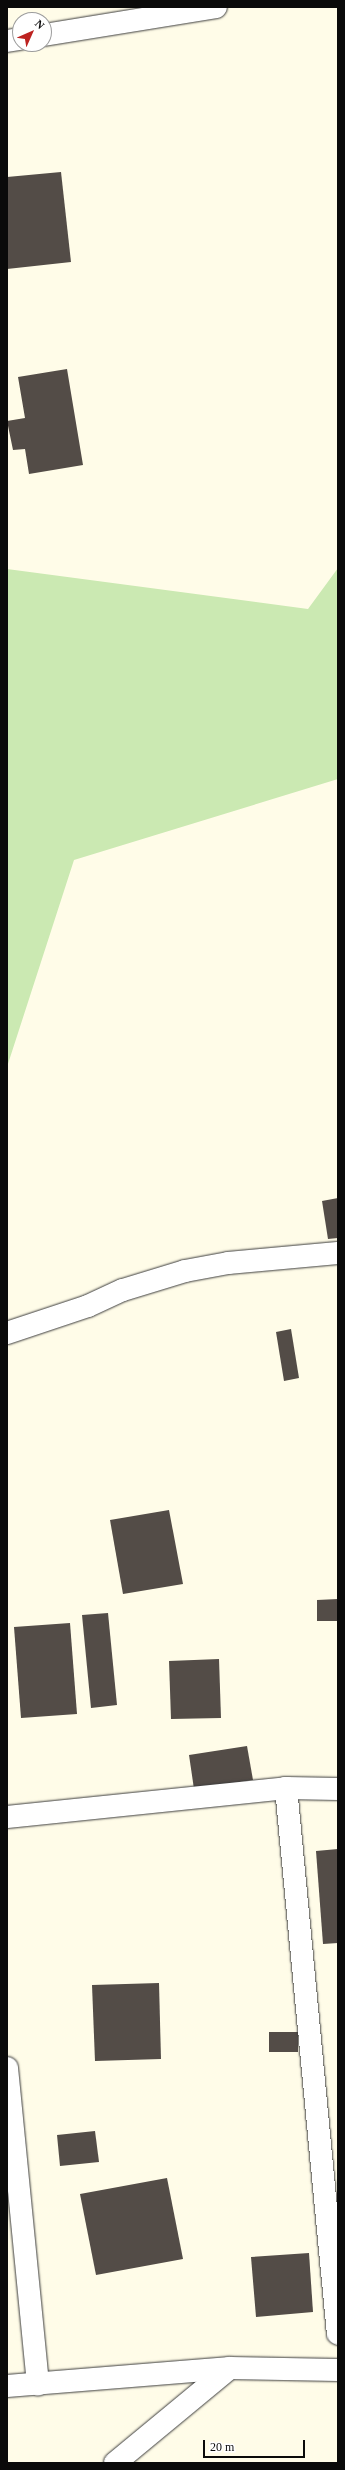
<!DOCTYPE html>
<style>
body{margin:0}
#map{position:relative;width:345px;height:2470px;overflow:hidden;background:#fffce8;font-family:"Times New Roman",serif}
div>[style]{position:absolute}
.green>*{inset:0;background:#cbe9b2}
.building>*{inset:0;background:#534c47}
.roads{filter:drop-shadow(0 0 1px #3d3d3d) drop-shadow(0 0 1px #3d3d3d)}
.minor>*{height:22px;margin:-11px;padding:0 11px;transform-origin:11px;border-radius:11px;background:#fff}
span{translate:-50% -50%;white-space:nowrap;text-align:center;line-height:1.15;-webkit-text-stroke:4px #fff;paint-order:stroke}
.frame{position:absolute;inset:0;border:8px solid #0a0a0a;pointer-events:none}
.north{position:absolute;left:12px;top:12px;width:40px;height:40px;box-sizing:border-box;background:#fff;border:1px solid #9d9d9d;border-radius:50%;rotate:45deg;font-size:11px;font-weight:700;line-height:16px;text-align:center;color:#0a0a0a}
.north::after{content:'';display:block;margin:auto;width:14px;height:18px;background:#bd2220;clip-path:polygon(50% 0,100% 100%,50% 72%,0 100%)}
.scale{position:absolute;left:203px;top:2440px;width:102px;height:18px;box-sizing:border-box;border:2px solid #0a0a0a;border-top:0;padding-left:5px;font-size:12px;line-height:14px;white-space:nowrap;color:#0a0a0a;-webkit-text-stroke:3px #fff;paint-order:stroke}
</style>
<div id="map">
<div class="green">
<i style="clip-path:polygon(338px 568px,338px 779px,74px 860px,7px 1067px,7px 569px,308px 609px)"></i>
</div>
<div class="building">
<i style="clip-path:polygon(61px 172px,71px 262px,7px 269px,7px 177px)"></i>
<i style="clip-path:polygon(67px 369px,83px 465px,29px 474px,25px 449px,13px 450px,7px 421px,25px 418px,18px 377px)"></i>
<i style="clip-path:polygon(338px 1198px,338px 1238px,328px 1239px,322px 1201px)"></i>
<i style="clip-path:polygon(291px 1329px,299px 1378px,284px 1381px,276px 1332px)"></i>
<i style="clip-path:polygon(169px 1510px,183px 1584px,123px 1594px,110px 1520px)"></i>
<i style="clip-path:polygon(338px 1599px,338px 1621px,317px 1621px,317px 1600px)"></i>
<i style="clip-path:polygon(108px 1613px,117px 1705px,91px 1708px,82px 1615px)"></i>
<i style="clip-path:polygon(70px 1623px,77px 1714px,21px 1718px,14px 1627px)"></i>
<i style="clip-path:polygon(219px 1659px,221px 1718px,171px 1719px,169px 1661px)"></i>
<i style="clip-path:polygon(247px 1746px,253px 1780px,194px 1789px,189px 1755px)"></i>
<i style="clip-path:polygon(338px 1849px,338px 1943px,323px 1944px,316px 1851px)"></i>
<i style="clip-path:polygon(159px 1983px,161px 2059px,95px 2061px,92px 1985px)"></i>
<i style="clip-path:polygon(269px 2032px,298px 2032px,298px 2052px,269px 2052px)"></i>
<i style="clip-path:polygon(95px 2131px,99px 2162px,60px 2166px,57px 2135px)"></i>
<i style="clip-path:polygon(167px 2178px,183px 2259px,96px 2275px,80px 2194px)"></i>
<i style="clip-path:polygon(309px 2253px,313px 2312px,256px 2317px,251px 2257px)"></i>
</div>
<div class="roads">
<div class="minor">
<i style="left:44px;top:35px;width:174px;rotate:-9.2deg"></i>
<i style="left:7px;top:41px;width:13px;rotate:-9deg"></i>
<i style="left:7px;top:1333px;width:85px;rotate:-18.4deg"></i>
<i style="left:88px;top:1306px;width:38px;rotate:-25deg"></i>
<i style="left:123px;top:1290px;width:65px;rotate:-17deg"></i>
<i style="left:185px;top:1271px;width:44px;rotate:-10.5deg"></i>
<i style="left:228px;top:1263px;width:110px;rotate:-5.2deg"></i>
<i style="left:286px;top:1788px;width:548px;rotate:84.56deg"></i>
<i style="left:7px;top:1817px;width:281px;rotate:-5.9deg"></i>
<i style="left:286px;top:1788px;width:52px;rotate:1.1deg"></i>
<i style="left:7px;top:2068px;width:318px;rotate:84.4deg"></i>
<i style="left:7px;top:2386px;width:224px;rotate:-4.6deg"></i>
<i style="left:230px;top:2368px;width:108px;rotate:1.1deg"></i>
<i style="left:115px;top:2463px;width:149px;rotate:-39.6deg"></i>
</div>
</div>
<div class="frame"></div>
<div class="north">N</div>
<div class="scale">20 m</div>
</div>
